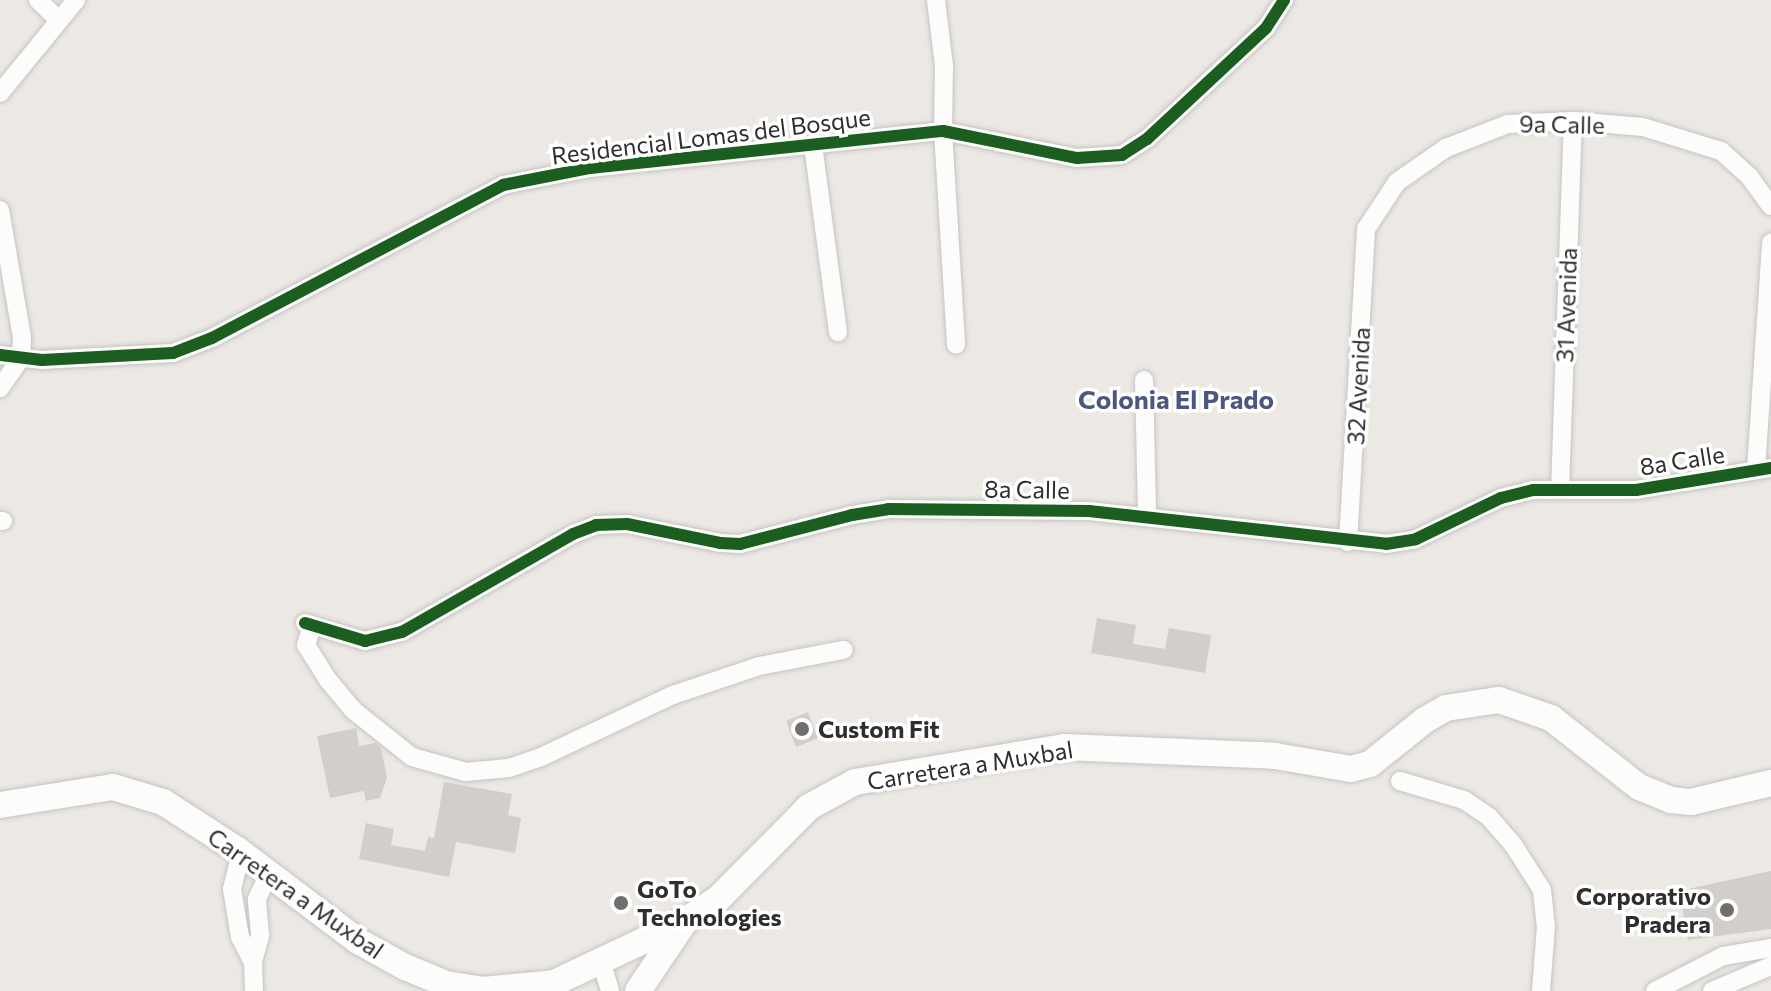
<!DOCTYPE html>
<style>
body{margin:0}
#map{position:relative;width:1771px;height:991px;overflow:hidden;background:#ece8e4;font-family:Commissioner,sans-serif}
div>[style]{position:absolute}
.building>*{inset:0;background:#d1cecb}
.roads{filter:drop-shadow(0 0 2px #c5c4c5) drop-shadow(0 0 2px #c5c4c5)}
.minor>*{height:18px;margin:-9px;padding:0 9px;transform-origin:9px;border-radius:9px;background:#fcfcfb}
.secondary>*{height:26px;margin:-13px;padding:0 13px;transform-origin:13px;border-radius:13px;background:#fcfcfb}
.cycleway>*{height:12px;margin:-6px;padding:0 6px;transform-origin:6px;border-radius:6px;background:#1b5e20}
.dots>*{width:22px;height:22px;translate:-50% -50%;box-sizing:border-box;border:4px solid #fff;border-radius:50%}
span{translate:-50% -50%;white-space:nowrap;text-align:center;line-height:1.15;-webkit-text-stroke:7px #fff;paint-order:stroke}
.street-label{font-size:24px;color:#2e2e2e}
.poi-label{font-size:24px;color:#2e2e2e;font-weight:700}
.left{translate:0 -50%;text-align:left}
.right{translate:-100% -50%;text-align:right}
.neighbourhood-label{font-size:26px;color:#4d5680;font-weight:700}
</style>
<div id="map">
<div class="building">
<i style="clip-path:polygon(1097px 618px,1136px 625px,1133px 644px,1165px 649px,1169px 628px,1211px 635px,1205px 673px,1091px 653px)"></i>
<i style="clip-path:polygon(808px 712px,818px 738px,796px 747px,786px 721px)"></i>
<i style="clip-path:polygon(356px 728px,359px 746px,375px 743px,381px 748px,387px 778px,380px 798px,366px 801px,364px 791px,330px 798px,317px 736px)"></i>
<i style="clip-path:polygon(444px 782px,512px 794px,508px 815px,521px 818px,515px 853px,456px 842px,449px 877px,359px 859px,366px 823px,394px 829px,391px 845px,425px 851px,428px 837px,434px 838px)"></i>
<i style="clip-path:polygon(1771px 871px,1771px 929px,1688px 940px,1679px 891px)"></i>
</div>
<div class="roads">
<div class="minor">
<i style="left:38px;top:0;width:28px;rotate:44deg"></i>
<i style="left:936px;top:0;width:66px;rotate:83.1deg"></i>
<i style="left:944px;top:66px;width:65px;rotate:90.9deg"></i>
<i style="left:943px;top:131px;width:214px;rotate:86.5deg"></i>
<i style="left:0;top:93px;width:120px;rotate:-50.7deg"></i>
<i style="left:813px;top:145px;width:189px;rotate:82.4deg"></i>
<i style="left:0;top:210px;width:130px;rotate:80.2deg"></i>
<i style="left:22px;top:338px;width:20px;rotate:93deg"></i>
<i style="left:21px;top:358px;width:37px;rotate:125deg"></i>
<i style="left:0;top:355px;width:42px;rotate:6.8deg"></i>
<i style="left:42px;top:360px;width:131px;rotate:-3.1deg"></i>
<i style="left:173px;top:353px;width:42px;rotate:-21deg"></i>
<i style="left:212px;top:338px;width:329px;rotate:-27.7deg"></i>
<i style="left:503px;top:185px;width:89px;rotate:-11.1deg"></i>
<i style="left:590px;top:168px;width:355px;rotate:-6deg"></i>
<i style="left:943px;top:131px;width:137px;rotate:11.4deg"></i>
<i style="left:1077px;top:158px;width:45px;rotate:-3.8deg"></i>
<i style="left:1122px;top:155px;width:30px;rotate:-33deg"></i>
<i style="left:1147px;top:139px;width:163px;rotate:-43deg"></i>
<i style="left:1266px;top:28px;width:33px;rotate:-57deg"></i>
<i style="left:1144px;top:380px;width:137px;rotate:88.7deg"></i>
<i style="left:1756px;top:470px;width:228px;rotate:-86.2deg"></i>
<i style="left:1560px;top:490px;width:369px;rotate:-88deg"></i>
<i style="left:0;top:521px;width:3px"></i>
<i style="left:1348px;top:542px;width:314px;rotate:-86.7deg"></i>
<i style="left:1366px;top:229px;width:56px;rotate:-56.6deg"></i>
<i style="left:1397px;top:182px;width:60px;rotate:-34.8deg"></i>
<i style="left:1446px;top:148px;width:66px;rotate:-21.2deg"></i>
<i style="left:1508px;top:124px;width:65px;rotate:-2.6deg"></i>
<i style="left:1573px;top:121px;width:70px;rotate:4.9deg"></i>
<i style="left:1643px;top:127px;width:82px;rotate:17.1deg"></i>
<i style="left:1721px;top:151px;width:38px;rotate:42deg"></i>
<i style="left:1749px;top:176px;width:37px;rotate:54deg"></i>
<i style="left:305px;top:623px;width:63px;rotate:16.7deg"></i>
<i style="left:365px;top:641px;width:38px;rotate:-14deg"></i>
<i style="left:402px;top:632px;width:197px;rotate:-29.8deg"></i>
<i style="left:573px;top:534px;width:25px;rotate:-21deg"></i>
<i style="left:596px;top:525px;width:31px;rotate:-2deg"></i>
<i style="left:627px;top:524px;width:95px;rotate:11.5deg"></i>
<i style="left:720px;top:543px;width:20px;rotate:3deg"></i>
<i style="left:740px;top:544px;width:116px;rotate:-14.5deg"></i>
<i style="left:852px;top:515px;width:36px;rotate:-9deg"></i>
<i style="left:888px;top:509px;width:201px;rotate:0.6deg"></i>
<i style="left:1089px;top:511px;width:299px;rotate:6.3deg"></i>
<i style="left:1386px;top:544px;width:30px;rotate:-9deg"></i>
<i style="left:1416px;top:539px;width:94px;rotate:-25.8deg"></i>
<i style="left:1501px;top:498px;width:33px;rotate:-14deg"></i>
<i style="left:1533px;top:490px;width:103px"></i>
<i style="left:1636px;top:490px;width:137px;rotate:-9.3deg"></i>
<i style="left:312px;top:626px;width:20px;rotate:108deg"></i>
<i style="left:306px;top:645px;width:41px;rotate:57.8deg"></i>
<i style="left:328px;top:680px;width:39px;rotate:50deg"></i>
<i style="left:353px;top:710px;width:75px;rotate:38.5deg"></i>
<i style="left:412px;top:757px;width:56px;rotate:15.5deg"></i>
<i style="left:466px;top:772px;width:43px;rotate:-5.3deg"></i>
<i style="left:509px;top:768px;width:34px;rotate:-19deg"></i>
<i style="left:541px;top:757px;width:146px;rotate:-25.2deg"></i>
<i style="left:673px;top:695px;width:91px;rotate:-18.6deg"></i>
<i style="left:759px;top:666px;width:86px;rotate:-10.8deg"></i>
<i style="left:1400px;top:781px;width:67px;rotate:16.5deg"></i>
<i style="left:1464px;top:800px;width:30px;rotate:34deg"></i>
<i style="left:1489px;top:817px;width:38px;rotate:49deg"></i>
<i style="left:1514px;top:846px;width:52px;rotate:57.5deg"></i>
<i style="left:1542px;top:890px;width:36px;rotate:84deg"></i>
<i style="left:1546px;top:926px;width:65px;rotate:94.4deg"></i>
<i style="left:241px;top:853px;width:37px;rotate:104deg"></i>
<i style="left:232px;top:889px;width:49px;rotate:80.5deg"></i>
<i style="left:240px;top:937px;width:28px;rotate:63deg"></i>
<i style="left:601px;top:961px;width:31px;rotate:73deg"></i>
<i style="left:254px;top:991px;width:29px;rotate:-92deg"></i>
<i style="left:253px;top:962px;width:28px;rotate:-75deg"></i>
<i style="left:260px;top:935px;width:36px;rotate:-95deg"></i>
<i style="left:257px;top:899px;width:26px;rotate:-65deg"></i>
<i style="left:1655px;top:991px;width:76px;rotate:-27.2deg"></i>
<i style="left:1723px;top:956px;width:49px;rotate:-9.5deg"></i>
<i style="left:1712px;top:991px;width:64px;rotate:-23deg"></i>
</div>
<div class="secondary">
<i style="left:0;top:805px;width:114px;rotate:-9.1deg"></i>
<i style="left:113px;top:787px;width:52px;rotate:16.7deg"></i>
<i style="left:163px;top:802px;width:87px;rotate:32.8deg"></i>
<i style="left:236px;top:849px;width:153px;rotate:37deg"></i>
<i style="left:358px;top:941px;width:54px;rotate:29deg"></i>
<i style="left:405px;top:967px;width:44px;rotate:22.5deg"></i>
<i style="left:446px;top:984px;width:37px;rotate:9deg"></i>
<i style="left:483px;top:990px;width:71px;rotate:-5.6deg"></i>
<i style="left:554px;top:983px;width:145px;rotate:-25.3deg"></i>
<i style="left:685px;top:921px;width:40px;rotate:-34deg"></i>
<i style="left:718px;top:899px;width:129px;rotate:-45.3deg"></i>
<i style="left:809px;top:807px;width:52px;rotate:-28.5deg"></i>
<i style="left:855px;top:782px;width:212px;rotate:-9.5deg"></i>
<i style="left:1064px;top:747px;width:211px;rotate:2.4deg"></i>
<i style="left:1275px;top:756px;width:77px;rotate:9.7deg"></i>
<i style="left:1351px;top:769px;width:20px;rotate:-15deg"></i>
<i style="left:1370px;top:764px;width:70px;rotate:-38.7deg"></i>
<i style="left:1425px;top:720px;width:24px;rotate:-30deg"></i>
<i style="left:1446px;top:708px;width:54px;rotate:-8.6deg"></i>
<i style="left:1499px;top:700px;width:55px;rotate:19.1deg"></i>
<i style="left:1551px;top:718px;width:112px;rotate:38.1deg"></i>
<i style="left:1639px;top:787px;width:35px;rotate:22deg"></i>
<i style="left:1671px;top:800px;width:20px;rotate:6deg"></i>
<i style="left:1691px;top:802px;width:82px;rotate:-13.4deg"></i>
<i style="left:638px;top:991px;width:84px;rotate:-56.1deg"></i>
</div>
</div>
<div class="cycleway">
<i style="left:0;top:355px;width:42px;rotate:6.8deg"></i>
<i style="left:42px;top:360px;width:131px;rotate:-3.1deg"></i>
<i style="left:173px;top:353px;width:42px;rotate:-21deg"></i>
<i style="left:212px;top:338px;width:329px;rotate:-27.7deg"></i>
<i style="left:503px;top:185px;width:89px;rotate:-11.1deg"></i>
<i style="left:590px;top:168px;width:355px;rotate:-6deg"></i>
<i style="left:943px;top:131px;width:137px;rotate:11.4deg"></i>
<i style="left:1077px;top:158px;width:45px;rotate:-3.8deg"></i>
<i style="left:1122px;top:155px;width:30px;rotate:-33deg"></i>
<i style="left:1147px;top:139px;width:163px;rotate:-43deg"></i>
<i style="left:1266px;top:28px;width:33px;rotate:-57deg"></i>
<i style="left:305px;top:623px;width:63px;rotate:16.7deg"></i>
<i style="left:365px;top:641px;width:38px;rotate:-14deg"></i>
<i style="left:402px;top:632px;width:197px;rotate:-29.8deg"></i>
<i style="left:573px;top:534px;width:25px;rotate:-21deg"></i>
<i style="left:596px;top:525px;width:31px;rotate:-2deg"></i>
<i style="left:627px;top:524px;width:95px;rotate:11.5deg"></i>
<i style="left:720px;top:543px;width:20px;rotate:3deg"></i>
<i style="left:740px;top:544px;width:116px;rotate:-14.5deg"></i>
<i style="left:852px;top:515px;width:36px;rotate:-9deg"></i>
<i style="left:888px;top:509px;width:201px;rotate:0.6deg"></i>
<i style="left:1089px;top:511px;width:299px;rotate:6.3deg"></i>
<i style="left:1386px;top:544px;width:30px;rotate:-9deg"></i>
<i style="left:1416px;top:539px;width:94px;rotate:-25.8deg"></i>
<i style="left:1501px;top:498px;width:33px;rotate:-14deg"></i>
<i style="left:1533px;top:490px;width:103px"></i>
<i style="left:1636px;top:490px;width:137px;rotate:-9.3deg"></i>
</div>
<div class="dots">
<i style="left:802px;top:729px;background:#706f6e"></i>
<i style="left:621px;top:903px;background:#706f6e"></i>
<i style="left:1727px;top:910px;background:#706f6e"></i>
</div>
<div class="street-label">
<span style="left:1562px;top:124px;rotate:1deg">9a Calle</span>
<span style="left:711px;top:136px;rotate:-7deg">Residencial Lomas del Bosque</span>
<span style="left:1566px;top:305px;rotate:-88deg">31 Avenida</span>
<span style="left:1358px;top:386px;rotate:-87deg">32 Avenida</span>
<span style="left:1682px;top:460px;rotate:-9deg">8a Calle</span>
<span style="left:1027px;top:489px;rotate:1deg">8a Calle</span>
<span style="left:970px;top:765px;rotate:-9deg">Carretera a Muxbal</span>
<span style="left:296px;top:893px;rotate:35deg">Carretera a Muxbal</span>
</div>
<div class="poi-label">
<span class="left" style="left:818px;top:729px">Custom Fit</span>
<span class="left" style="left:637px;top:903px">GoTo<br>Technologies</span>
<span class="right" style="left:1711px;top:910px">Corporativo<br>Pradera</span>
</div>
<div class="neighbourhood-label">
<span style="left:1176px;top:399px">Colonia El Prado</span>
</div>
</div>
